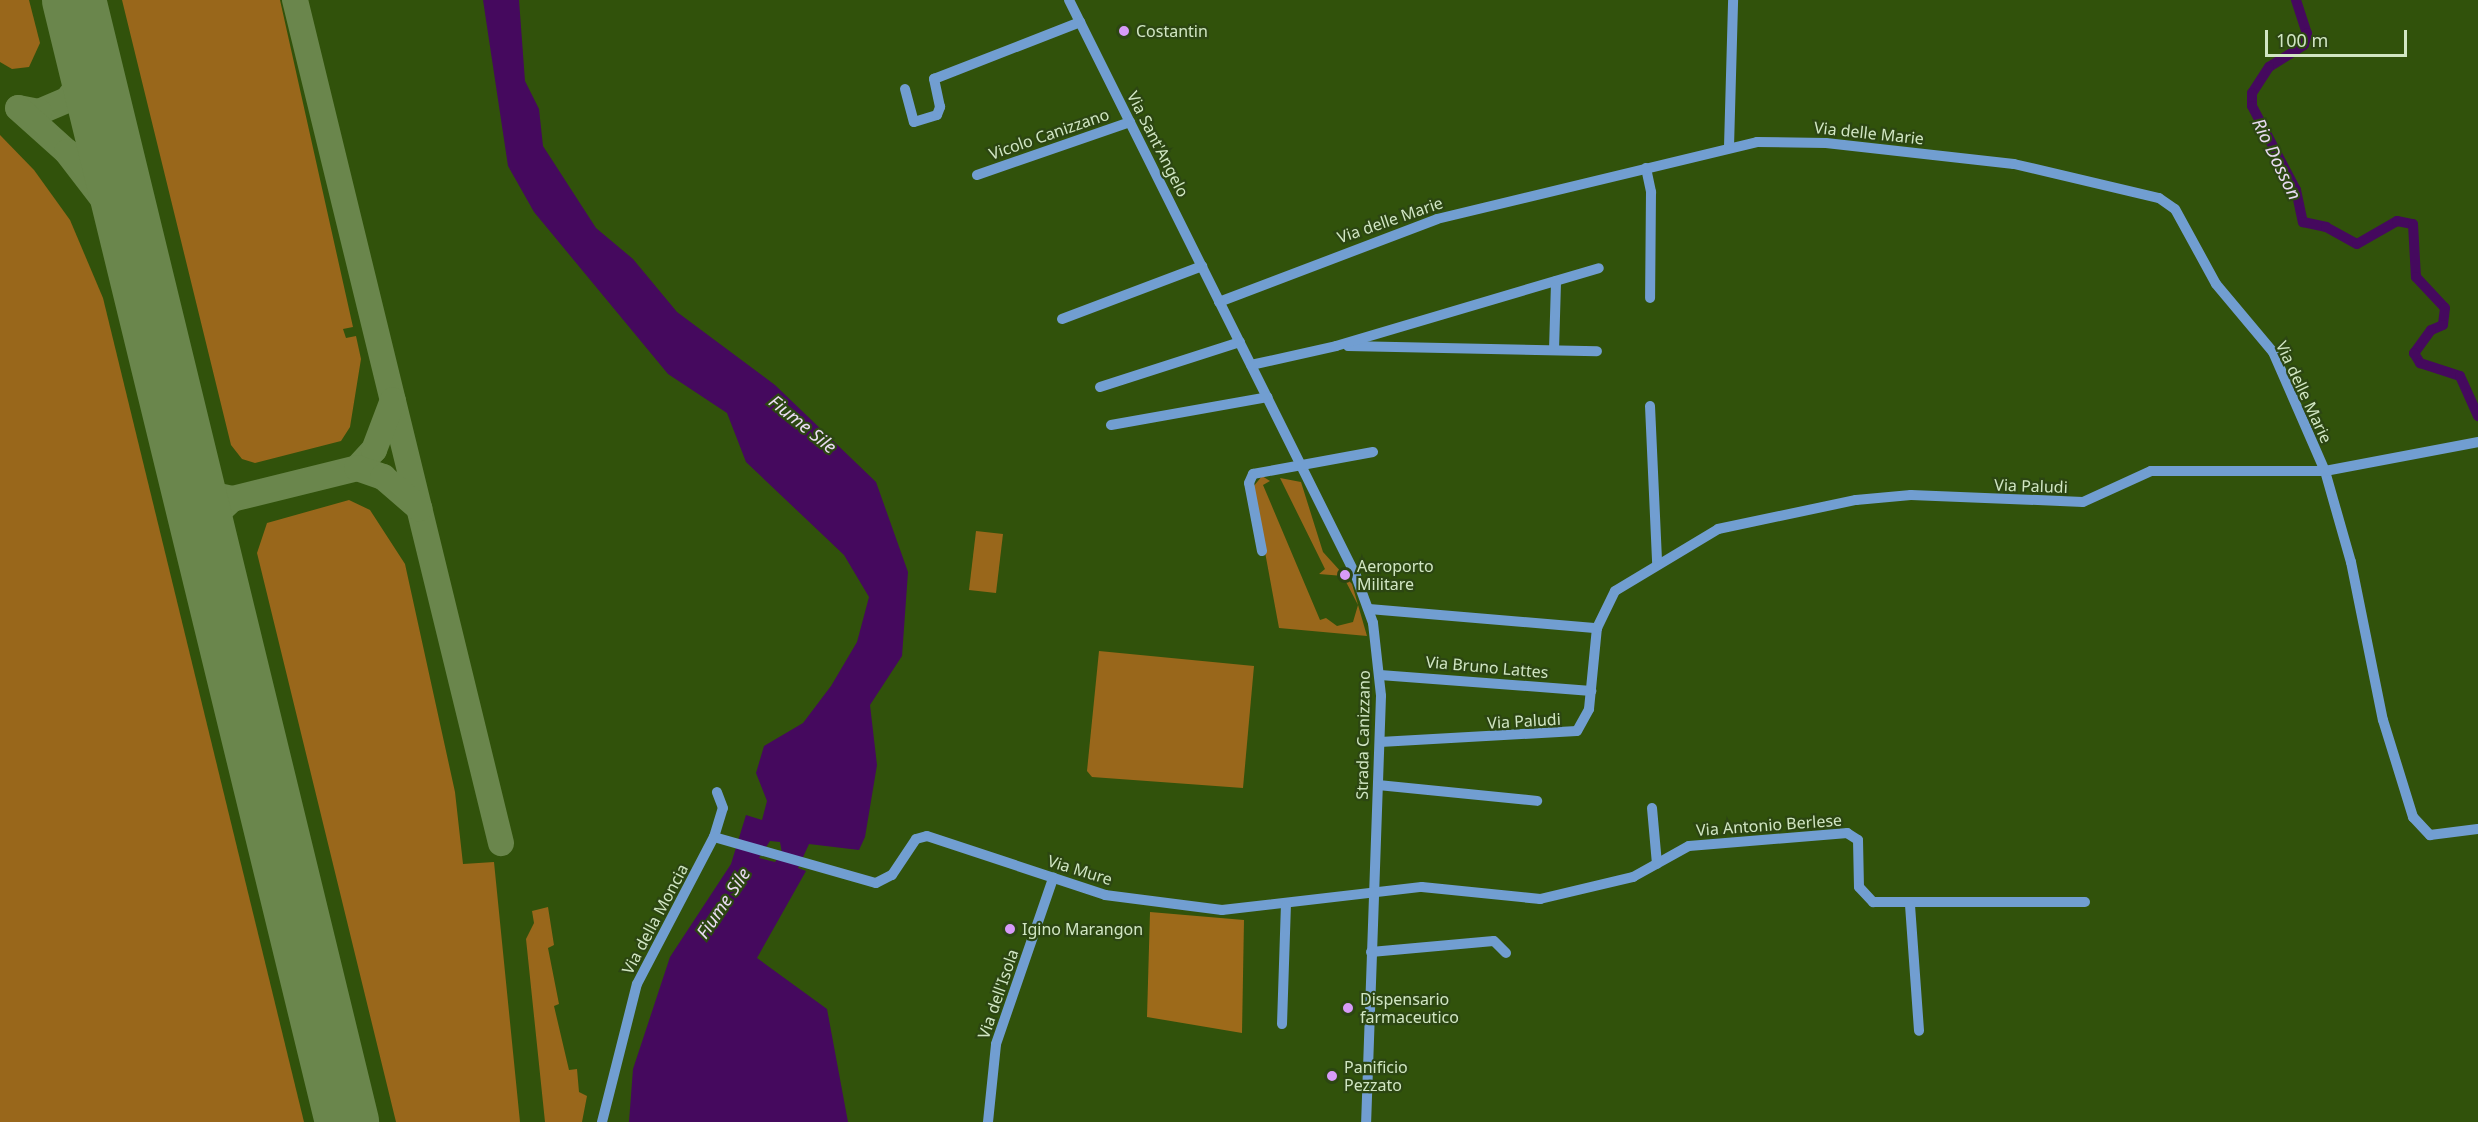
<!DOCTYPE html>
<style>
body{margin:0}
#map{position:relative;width:2478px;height:1122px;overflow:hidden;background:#31520b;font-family:"Noto Sans",sans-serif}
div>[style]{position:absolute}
.green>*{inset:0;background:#99671b}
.forest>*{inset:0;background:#9d6a1a}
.water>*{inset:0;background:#45095e}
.canal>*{height:10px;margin:-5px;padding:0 5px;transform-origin:5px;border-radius:5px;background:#45095e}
.taxiway>*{height:26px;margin:-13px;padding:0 13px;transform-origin:13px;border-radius:13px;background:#6a864c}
.runway>*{height:64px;margin:-32px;padding:0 32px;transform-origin:32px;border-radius:32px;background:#6a864c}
.minor>*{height:10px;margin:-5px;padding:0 5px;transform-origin:5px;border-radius:5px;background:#719ed1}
.dots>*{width:16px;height:16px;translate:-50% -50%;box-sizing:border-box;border:3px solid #2c4612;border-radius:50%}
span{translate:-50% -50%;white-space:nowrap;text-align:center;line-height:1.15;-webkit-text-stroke:4.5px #2c4612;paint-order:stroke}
.poi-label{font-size:16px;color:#d1e6c3}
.left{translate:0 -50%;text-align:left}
.street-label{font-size:16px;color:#d1e6c3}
.water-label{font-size:18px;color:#eadcf3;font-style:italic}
.scale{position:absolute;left:2265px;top:30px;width:142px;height:27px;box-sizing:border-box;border:3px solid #d1e6c3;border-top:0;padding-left:8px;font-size:18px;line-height:21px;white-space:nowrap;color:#d1e6c3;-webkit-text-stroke:4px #2c4612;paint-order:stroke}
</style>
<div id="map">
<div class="green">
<i style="clip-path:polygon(0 0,29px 0,40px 43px,29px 67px,12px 69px,0 62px)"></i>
<i style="clip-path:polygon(122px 0,280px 0,353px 327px,343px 329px,346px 338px,356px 336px,361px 359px,350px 427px,341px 441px,255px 463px,242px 459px,231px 445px)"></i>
<i style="clip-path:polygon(0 135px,34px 170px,70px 220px,103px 298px,304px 1122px,0 1122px)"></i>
<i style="clip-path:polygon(1262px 476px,1270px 481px,1263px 485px,1320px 620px,1326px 618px,1337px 626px,1353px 622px,1358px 605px,1343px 576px,1319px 574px,1325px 569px,1280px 478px,1301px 482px,1323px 552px,1352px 584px,1367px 636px,1279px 628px,1253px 487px)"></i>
<i style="clip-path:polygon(349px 500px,370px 510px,405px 564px,455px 792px,463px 864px,494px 862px,520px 1122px,396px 1122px,257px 553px,267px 523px)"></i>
<i style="clip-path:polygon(976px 531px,1003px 534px,996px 593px,969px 590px)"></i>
<i style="clip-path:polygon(1099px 651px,1254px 666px,1243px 788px,1092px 777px,1087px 771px)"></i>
<i style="clip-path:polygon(548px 907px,554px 945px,548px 948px,559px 1004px,554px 1006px,569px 1070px,577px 1069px,579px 1092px,587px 1096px,582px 1122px,545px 1122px,526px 939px,534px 923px,532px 911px)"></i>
</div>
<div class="forest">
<i style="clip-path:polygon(1150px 912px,1244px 920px,1242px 1033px,1147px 1017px)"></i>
</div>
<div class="water">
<i style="clip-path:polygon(evenodd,483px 0,519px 0,525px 81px,539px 109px,543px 146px,596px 228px,633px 259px,677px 312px,775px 385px,876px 482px,908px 572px,902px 656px,870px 705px,877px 765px,865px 837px,859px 850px,809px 844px,798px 868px,806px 871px,757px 958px,827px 1009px,848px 1122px,629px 1122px,633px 1069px,670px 957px,731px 864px,746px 815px,762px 820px,767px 801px,756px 773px,764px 746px,803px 723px,831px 686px,857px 642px,869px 597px,844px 555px,746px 462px,727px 413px,668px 374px,534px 212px,508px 166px,483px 0,770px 841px,780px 842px,782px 853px,775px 862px,759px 858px,770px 841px)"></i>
</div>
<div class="canal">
<i style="left:2296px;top:0;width:35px;rotate:72deg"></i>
<i style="left:2307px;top:33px;width:12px;rotate:104deg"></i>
<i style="left:2304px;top:45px;width:41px;rotate:147.8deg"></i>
<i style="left:2269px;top:67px;width:31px;rotate:123deg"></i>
<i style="left:2252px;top:93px;width:13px;rotate:90deg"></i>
<i style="left:2252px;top:106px;width:95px;rotate:62.4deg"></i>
<i style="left:2296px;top:190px;width:33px;rotate:78deg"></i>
<i style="left:2303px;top:222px;width:24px;rotate:12deg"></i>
<i style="left:2326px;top:227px;width:35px;rotate:29deg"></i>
<i style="left:2357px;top:244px;width:46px;rotate:-29.9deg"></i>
<i style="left:2397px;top:221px;width:16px;rotate:11deg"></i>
<i style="left:2413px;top:224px;width:53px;rotate:86.8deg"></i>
<i style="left:2416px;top:277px;width:42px;rotate:46.9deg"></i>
<i style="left:2445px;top:308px;width:17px;rotate:97deg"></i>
<i style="left:2443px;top:325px;width:13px;rotate:157deg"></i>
<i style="left:2431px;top:330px;width:29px;rotate:126deg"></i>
<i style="left:2414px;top:353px;width:12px;rotate:59deg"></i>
<i style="left:2420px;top:363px;width:42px;rotate:18deg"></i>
<i style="left:2460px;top:376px;width:44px;rotate:65.8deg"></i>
</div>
<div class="taxiway">
<i style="left:295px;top:0;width:868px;rotate:76.27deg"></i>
<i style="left:85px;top:47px;width:36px;rotate:98deg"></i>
<i style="left:80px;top:83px;width:21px;rotate:127deg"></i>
<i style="left:67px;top:100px;width:30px;rotate:157deg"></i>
<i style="left:39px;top:112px;width:21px;rotate:-169deg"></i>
<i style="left:18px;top:108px;width:66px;rotate:41.9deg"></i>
<i style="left:67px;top:152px;width:76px;rotate:52.5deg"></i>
<i style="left:113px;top:212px;width:83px;rotate:68.7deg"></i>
<i style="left:357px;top:468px;width:25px;rotate:-47deg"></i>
<i style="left:374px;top:450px;width:53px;rotate:-69.2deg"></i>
<i style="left:191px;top:479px;width:23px;rotate:40deg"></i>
<i style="left:209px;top:494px;width:24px;rotate:12deg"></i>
<i style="left:206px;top:540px;width:27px;rotate:-70deg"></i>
<i style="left:215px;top:515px;width:23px;rotate:-43deg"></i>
<i style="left:232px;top:499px;width:129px;rotate:-13.9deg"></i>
<i style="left:357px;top:468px;width:28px;rotate:19deg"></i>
<i style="left:383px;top:477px;width:48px;rotate:40.7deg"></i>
</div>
<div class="runway">
<i style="left:74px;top:0;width:1155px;rotate:76.32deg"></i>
</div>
<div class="minor">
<i style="left:1069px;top:0;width:644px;rotate:63.51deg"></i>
<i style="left:1356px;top:576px;width:50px;rotate:70.1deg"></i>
<i style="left:1373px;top:623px;width:73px;rotate:83.7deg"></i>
<i style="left:1381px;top:696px;width:426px;rotate:92deg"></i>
<i style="left:905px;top:89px;width:34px;rotate:75deg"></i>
<i style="left:914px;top:122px;width:24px;rotate:-17deg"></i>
<i style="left:937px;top:115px;width:9px;rotate:-69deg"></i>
<i style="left:940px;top:107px;width:29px;rotate:-102deg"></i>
<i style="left:934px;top:79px;width:157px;rotate:-21.3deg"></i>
<i style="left:1729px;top:147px;width:147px;rotate:-88.4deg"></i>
<i style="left:1646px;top:168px;width:25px;rotate:78deg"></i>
<i style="left:1651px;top:192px;width:106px;rotate:90.5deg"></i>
<i style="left:977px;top:175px;width:162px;rotate:-19.1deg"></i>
<i style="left:1219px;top:302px;width:233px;rotate:-20.8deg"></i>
<i style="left:1437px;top:219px;width:329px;rotate:-13.5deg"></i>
<i style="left:1757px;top:142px;width:69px;rotate:0.8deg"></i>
<i style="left:1826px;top:143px;width:189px;rotate:6.4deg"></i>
<i style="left:2014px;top:164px;width:149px;rotate:13.2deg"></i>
<i style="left:2159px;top:198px;width:19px;rotate:35deg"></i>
<i style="left:2175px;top:209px;width:85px;rotate:61.3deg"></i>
<i style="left:2216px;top:284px;width:89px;rotate:50deg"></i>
<i style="left:2273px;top:352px;width:130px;rotate:66.4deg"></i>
<i style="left:2325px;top:471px;width:95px;rotate:74.1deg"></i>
<i style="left:2351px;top:562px;width:161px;rotate:78.6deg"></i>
<i style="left:2383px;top:720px;width:102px;rotate:72.8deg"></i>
<i style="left:2413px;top:817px;width:25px;rotate:47deg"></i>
<i style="left:2430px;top:835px;width:48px;rotate:-7.1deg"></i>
<i style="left:1062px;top:319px;width:150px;rotate:-20.7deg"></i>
<i style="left:1348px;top:346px;width:249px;rotate:1.2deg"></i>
<i style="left:1554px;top:350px;width:69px;rotate:-88.3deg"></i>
<i style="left:1251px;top:365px;width:87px;rotate:-12.6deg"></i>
<i style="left:1336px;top:346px;width:274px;rotate:-16.5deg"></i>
<i style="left:1100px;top:387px;width:147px;rotate:-17.8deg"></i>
<i style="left:1650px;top:406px;width:157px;rotate:87.4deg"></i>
<i style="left:1111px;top:425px;width:159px;rotate:-10.1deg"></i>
<i style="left:1262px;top:551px;width:69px;rotate:-100.8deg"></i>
<i style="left:1249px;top:483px;width:10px;rotate:-66deg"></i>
<i style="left:1253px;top:474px;width:122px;rotate:-10.4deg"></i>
<i style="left:1369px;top:609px;width:229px;rotate:4.8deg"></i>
<i style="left:1380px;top:675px;width:212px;rotate:4.3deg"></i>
<i style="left:1380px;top:742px;width:197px;rotate:-3.2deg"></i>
<i style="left:1577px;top:731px;width:25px;rotate:-61deg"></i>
<i style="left:1589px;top:709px;width:81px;rotate:-84.4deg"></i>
<i style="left:1597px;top:628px;width:41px;rotate:-64.1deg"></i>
<i style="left:1615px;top:591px;width:120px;rotate:-31deg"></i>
<i style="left:1718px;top:529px;width:141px;rotate:-11.9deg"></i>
<i style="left:1856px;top:500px;width:55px;rotate:-5.2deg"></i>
<i style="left:1911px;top:495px;width:172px;rotate:2.3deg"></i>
<i style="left:2083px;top:502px;width:75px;rotate:-24.5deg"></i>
<i style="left:2151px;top:471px;width:174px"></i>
<i style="left:2325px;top:471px;width:156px;rotate:-10.7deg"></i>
<i style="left:1378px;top:785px;width:160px;rotate:5.7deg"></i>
<i style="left:1652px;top:808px;width:56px;rotate:84.9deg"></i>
<i style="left:714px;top:837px;width:168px;rotate:15.9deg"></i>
<i style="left:876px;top:883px;width:18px;rotate:-27deg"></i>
<i style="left:892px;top:875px;width:43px;rotate:-56.3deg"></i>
<i style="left:916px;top:839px;width:11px;rotate:-15deg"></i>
<i style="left:927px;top:836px;width:188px;rotate:18.3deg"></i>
<i style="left:1105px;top:895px;width:118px;rotate:7.3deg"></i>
<i style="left:1222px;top:910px;width:201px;rotate:-6.6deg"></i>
<i style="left:1422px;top:887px;width:119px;rotate:5.8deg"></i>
<i style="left:1540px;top:899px;width:96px;rotate:-13.3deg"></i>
<i style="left:1633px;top:877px;width:64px;rotate:-29deg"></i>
<i style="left:1689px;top:846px;width:159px;rotate:-4.7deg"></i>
<i style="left:1847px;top:833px;width:13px;rotate:32deg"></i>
<i style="left:1858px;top:840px;width:47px;rotate:88.8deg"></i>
<i style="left:1859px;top:887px;width:21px;rotate:47deg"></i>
<i style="left:1873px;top:902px;width:212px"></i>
<i style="left:1910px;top:905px;width:126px;rotate:85.9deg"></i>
<i style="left:1371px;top:952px;width:123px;rotate:-5.1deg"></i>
<i style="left:1494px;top:941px;width:17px;rotate:45deg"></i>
<i style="left:1282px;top:1024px;width:118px;rotate:-88.1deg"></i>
<i style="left:602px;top:1122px;width:142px;rotate:-75.8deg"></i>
<i style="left:637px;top:984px;width:166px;rotate:-62.4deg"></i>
<i style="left:714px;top:837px;width:30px;rotate:-73deg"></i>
<i style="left:723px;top:808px;width:17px;rotate:-111deg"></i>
<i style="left:988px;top:1122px;width:78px;rotate:-84.1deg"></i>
<i style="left:996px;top:1044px;width:176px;rotate:-71deg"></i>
</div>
<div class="dots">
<i style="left:1124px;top:31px;background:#d79bf9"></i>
<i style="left:1345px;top:575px;background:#d79bf9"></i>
<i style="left:1010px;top:929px;background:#d79bf9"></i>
<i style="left:1348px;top:1008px;background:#d79bf9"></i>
<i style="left:1332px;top:1076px;background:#d79bf9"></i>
</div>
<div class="poi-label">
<span class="left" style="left:1136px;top:31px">Costantin</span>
<span class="left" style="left:1357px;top:575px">Aeroporto<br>Militare</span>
<span class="left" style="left:1022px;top:929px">Igino Marangon</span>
<span class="left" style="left:1360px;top:1008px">Dispensario<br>farmaceutico</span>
<span class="left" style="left:1344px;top:1076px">Panificio<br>Pezzato</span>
</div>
<div class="street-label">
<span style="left:1869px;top:133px;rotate:6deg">Via delle Marie</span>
<span style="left:1049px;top:134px;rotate:-19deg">Vicolo Canizzano</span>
<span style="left:1158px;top:144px;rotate:63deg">Via Sant'Angelo</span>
<span style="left:1390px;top:220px;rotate:-19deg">Via delle Marie</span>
<span style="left:2304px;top:392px;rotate:65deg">Via delle Marie</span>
<span style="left:2031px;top:486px;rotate:2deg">Via Paludi</span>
<span style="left:1487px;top:667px;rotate:5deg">Via Bruno Lattes</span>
<span style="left:1524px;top:721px;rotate:-3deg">Via Paludi</span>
<span style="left:1363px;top:735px;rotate:-89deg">Strada Canizzano</span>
<span style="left:1769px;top:825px;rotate:-4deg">Via Antonio Berlese</span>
<span style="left:1080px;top:870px;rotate:17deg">Via Mure</span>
<span style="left:655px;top:919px;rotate:-62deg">Via della Moncia</span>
<span style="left:998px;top:994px;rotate:-71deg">Via dell'Isola</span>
</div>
<div class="water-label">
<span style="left:2277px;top:159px;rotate:64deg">Rio Dosson</span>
<span style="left:803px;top:424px;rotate:39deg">Fiume Sile</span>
<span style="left:723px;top:903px;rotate:-56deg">Fiume Sile</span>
</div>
<div class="scale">100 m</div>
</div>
